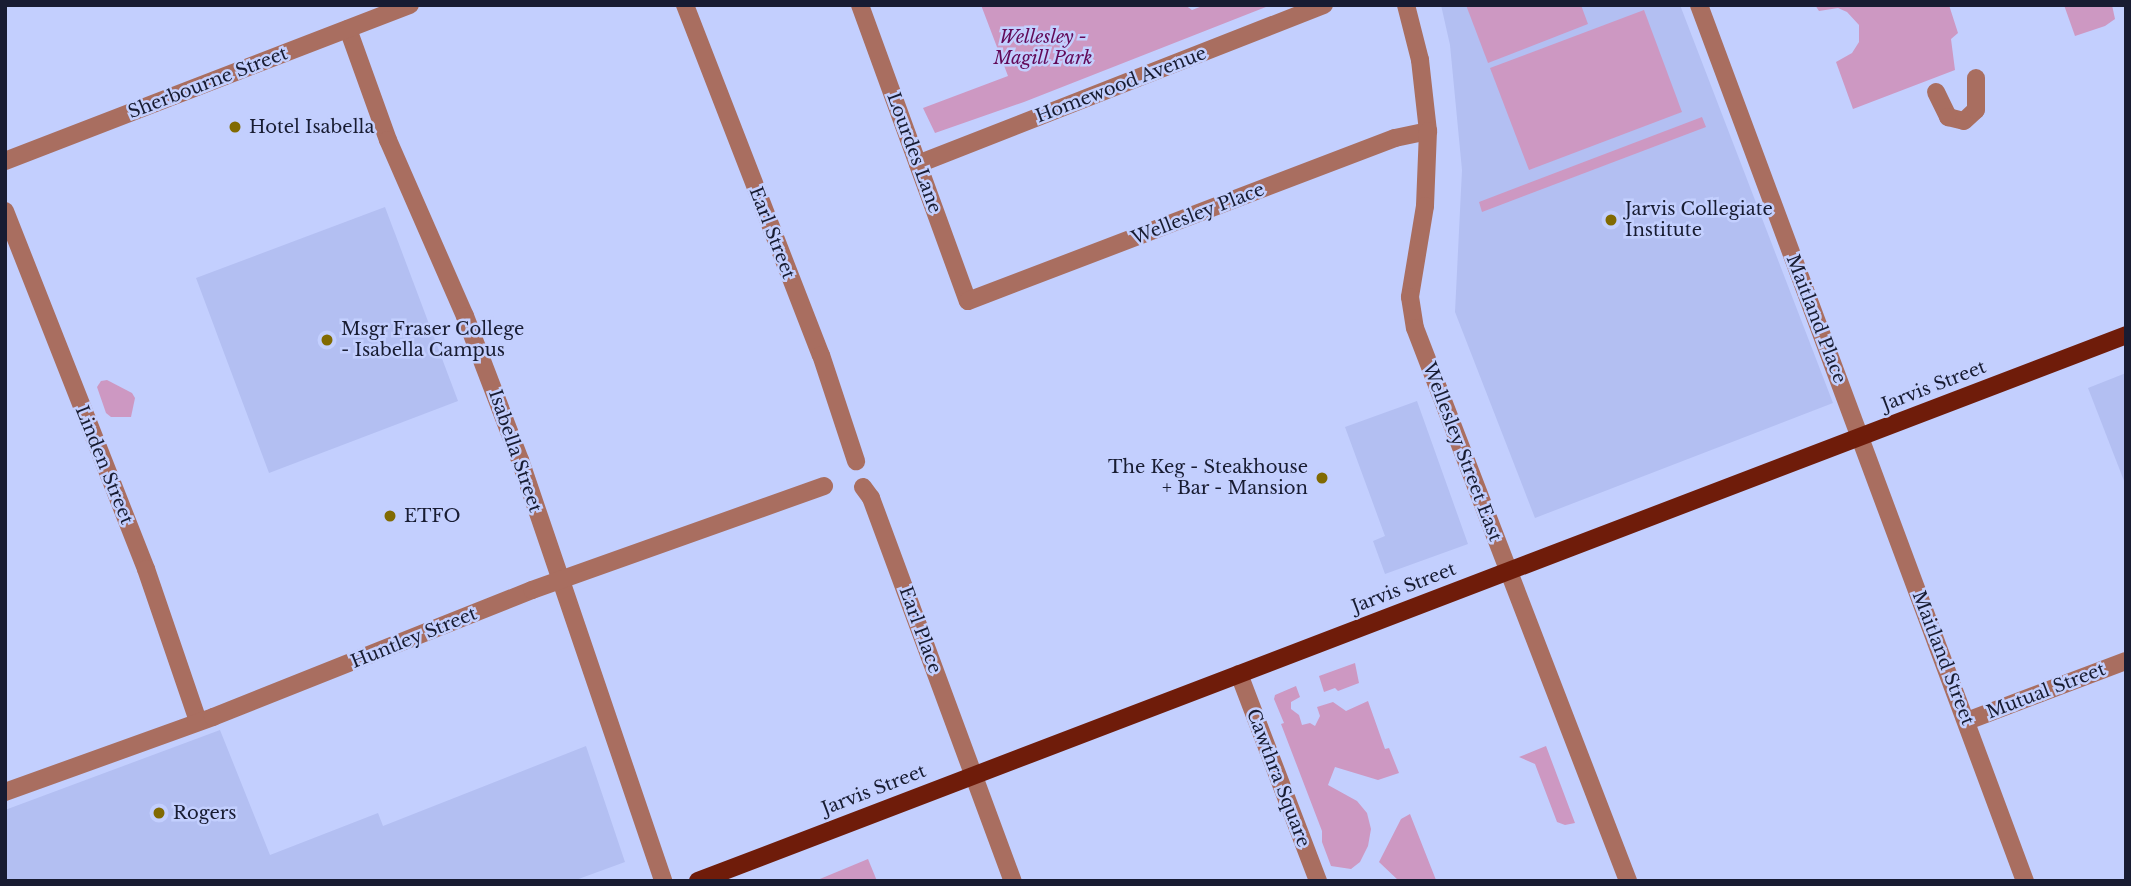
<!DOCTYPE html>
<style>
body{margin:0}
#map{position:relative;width:2131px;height:886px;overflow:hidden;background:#c3cffe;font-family:"Libre Baskerville",serif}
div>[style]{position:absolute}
.built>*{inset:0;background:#b3bff2}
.green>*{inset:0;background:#cd98c2}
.minor>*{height:18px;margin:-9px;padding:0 9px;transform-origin:9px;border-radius:9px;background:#a96e60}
.major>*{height:18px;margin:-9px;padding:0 9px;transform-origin:9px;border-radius:9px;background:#6f1c0a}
.dots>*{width:19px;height:19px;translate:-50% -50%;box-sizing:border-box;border:4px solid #c3cffe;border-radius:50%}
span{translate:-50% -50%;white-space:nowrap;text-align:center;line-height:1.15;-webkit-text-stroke:5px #c3cffe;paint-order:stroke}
.park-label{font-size:18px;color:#620a58;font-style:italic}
.street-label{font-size:18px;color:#181c32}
.poi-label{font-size:18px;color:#181c32}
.left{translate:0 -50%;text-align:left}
.right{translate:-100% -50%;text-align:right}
.frame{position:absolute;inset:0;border:7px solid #181c32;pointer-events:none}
</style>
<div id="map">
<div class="built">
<i style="clip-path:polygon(1441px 5px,1680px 5px,1833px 403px,1535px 518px,1455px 312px,1462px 170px,1450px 45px)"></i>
<i style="clip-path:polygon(385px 207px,458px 401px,269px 473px,196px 278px)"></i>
<i style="clip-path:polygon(2126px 373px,2126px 486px,2088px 388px)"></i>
<i style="clip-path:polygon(1417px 401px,1468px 544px,1385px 574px,1373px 541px,1385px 536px,1345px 427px)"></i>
<i style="clip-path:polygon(220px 730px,270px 855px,378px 813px,383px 826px,586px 746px,625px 862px,573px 881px,5px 881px,5px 810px)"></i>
</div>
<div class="green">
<i style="clip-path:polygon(981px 5px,1185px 5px,1192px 10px,1205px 5px,1271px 5px,1024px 102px,935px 133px,923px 108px,1008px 76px)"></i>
<i style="clip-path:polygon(1466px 5px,1581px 5px,1588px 24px,1488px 63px)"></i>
<i style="clip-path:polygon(1815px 5px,1949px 5px,1958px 33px,1951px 39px,1955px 70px,1853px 109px,1836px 62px,1852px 53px,1859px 42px,1859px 25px,1847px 12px,1838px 8px,1819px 11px)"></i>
<i style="clip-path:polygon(2064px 5px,2112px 5px,2115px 19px,2105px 26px,2075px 36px)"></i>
<i style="clip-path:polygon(1644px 10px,1682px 112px,1529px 170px,1490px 68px)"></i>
<i style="clip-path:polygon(1702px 117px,1706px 127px,1482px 212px,1479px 202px)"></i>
<i style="clip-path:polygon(107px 380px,132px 393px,135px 398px,131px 417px,111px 417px,106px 413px,97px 387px,101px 381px)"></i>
<i style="clip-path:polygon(1355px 663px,1359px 683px,1338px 691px,1335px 688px,1324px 692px,1319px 676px)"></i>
<i style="clip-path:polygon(1296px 686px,1300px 697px,1291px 702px,1291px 709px,1299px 715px,1302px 725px,1310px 723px,1315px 726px,1320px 716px,1317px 707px,1333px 702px,1346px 711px,1368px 701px,1385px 749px,1389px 748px,1399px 773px,1378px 780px,1335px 767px,1328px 785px,1357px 801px,1367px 813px,1371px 829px,1368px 846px,1360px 862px,1351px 869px,1331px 866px,1322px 842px,1322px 831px,1281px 724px,1284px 723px,1274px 699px,1275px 695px)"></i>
<i style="clip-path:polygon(1546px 746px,1575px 823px,1565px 825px,1557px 822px,1535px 764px,1519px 757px)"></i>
<i style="clip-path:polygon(1410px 814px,1436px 880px,1444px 881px,1399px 881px,1379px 862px,1401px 819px)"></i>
<i style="clip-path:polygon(868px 859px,877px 881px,815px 881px)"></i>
</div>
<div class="minor">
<i style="left:685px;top:5px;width:375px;rotate:68.8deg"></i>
<i style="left:821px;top:355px;width:112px;rotate:71.7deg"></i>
<i style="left:860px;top:5px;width:315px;rotate:70deg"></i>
<i style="left:968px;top:301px;width:457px;rotate:-20.9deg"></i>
<i style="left:1395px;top:138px;width:34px;rotate:-12deg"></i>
<i style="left:1406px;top:5px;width:57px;rotate:75.7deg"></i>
<i style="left:1420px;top:60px;width:71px;rotate:83.6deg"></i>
<i style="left:1428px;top:131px;width:75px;rotate:92.3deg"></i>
<i style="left:1425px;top:206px;width:92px;rotate:99.4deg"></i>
<i style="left:1410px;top:297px;width:31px;rotate:81deg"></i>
<i style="left:1415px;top:328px;width:593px;rotate:68.93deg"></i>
<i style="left:1699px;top:5px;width:935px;rotate:69.59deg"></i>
<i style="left:348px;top:29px;width:118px;rotate:70.2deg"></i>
<i style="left:388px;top:140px;width:192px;rotate:66.4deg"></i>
<i style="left:465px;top:316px;width:154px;rotate:69.1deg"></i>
<i style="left:520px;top:460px;width:445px;rotate:71.2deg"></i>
<i style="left:1936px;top:92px;width:28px;rotate:64deg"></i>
<i style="left:1948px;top:117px;width:16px;rotate:14deg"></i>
<i style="left:1964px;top:121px;width:16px;rotate:-43deg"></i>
<i style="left:1976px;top:110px;width:32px;rotate:-90deg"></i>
<i style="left:5px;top:161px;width:434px;rotate:-21.1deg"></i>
<i style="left:918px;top:164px;width:436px;rotate:-21.4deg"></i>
<i style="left:5px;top:211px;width:385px;rotate:68.5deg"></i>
<i style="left:146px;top:569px;width:161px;rotate:71.1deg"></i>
<i style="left:863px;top:487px;width:14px;rotate:54deg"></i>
<i style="left:871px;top:498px;width:408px;rotate:69.7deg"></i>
<i style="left:1239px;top:674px;width:222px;rotate:69.1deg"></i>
<i style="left:1967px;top:721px;width:170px;rotate:-20.7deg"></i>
<i style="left:5px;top:792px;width:221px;rotate:-19.8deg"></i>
<i style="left:213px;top:717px;width:343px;rotate:-21.7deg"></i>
<i style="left:532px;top:590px;width:310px;rotate:-19.6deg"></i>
</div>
<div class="major">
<i style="left:698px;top:881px;width:1529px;rotate:-20.92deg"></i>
</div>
<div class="dots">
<i style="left:235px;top:127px;background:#816a02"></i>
<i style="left:1611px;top:220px;background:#816a02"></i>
<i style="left:327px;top:340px;background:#816a02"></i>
<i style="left:1322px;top:478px;background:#816a02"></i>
<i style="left:390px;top:516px;background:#816a02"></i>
<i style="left:159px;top:813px;background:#816a02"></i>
</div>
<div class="park-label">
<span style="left:1043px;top:48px">Wellesley -<br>Magill Park</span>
</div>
<div class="street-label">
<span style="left:208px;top:83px;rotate:-21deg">Sherbourne Street</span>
<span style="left:1121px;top:85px;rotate:-21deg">Homewood Avenue</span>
<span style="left:914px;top:153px;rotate:70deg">Lourdes Lane</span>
<span style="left:1198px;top:214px;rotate:-21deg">Wellesley Place</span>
<span style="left:772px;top:233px;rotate:69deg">Earl Street</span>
<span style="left:1816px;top:319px;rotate:69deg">Maitland Place</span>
<span style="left:1934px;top:386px;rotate:-21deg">Jarvis Street</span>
<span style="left:515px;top:451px;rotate:71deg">Isabella Street</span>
<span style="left:1462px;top:452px;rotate:69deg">Wellesley Street East</span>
<span style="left:104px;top:465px;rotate:68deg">Linden Street</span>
<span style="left:1404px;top:588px;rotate:-21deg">Jarvis Street</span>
<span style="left:920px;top:630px;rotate:70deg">Earl Place</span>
<span style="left:414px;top:638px;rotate:-22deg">Huntley Street</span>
<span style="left:1943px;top:658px;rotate:69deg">Maitland Street</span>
<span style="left:2046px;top:691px;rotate:-21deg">Mutual Street</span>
<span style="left:1278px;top:778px;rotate:69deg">Cawthra Square</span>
<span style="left:874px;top:790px;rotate:-21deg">Jarvis Street</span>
</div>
<div class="poi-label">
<span class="left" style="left:249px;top:127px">Hotel Isabella</span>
<span class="left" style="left:1625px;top:220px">Jarvis Collegiate<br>Institute</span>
<span class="left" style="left:341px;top:340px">Msgr Fraser College<br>- Isabella Campus</span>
<span class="right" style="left:1308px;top:478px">The Keg - Steakhouse<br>+ Bar - Mansion</span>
<span class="left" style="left:404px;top:516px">ETFO</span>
<span class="left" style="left:173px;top:813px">Rogers</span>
</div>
<div class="frame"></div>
</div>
